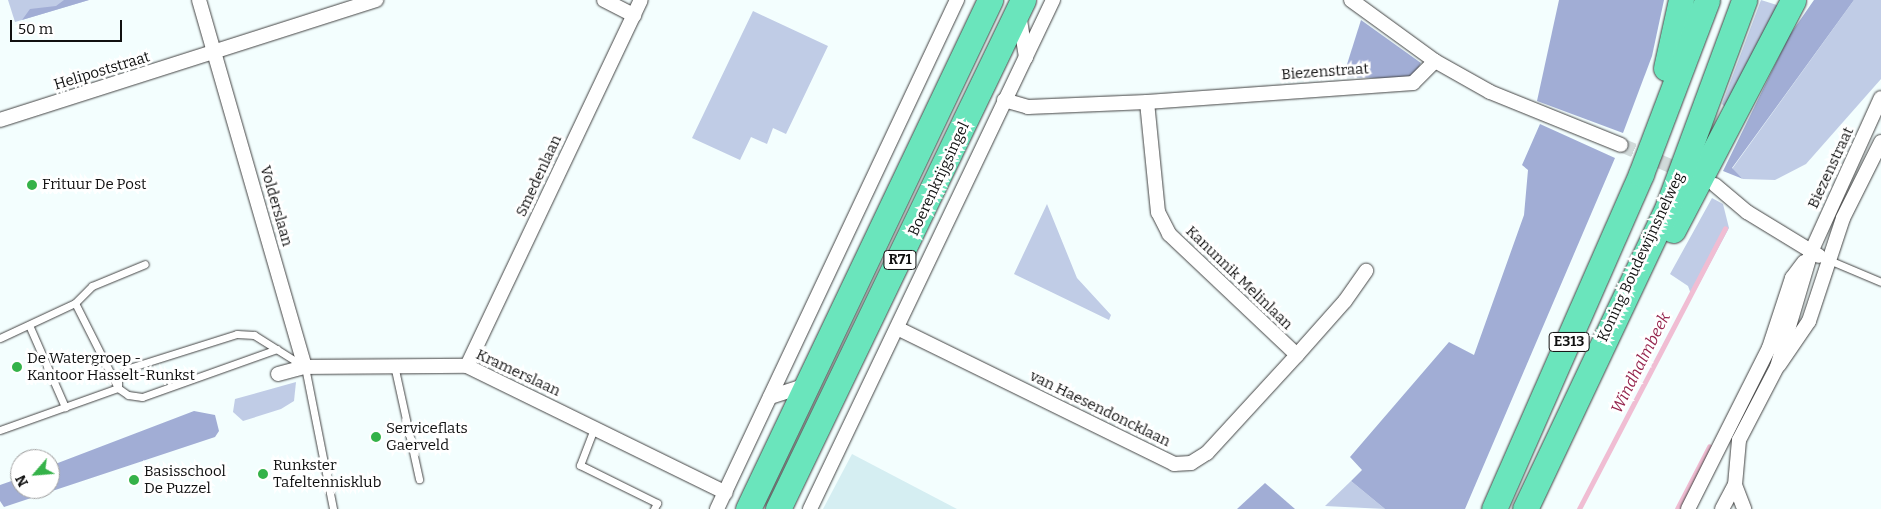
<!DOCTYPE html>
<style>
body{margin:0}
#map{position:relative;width:1881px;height:509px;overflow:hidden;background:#f3fefe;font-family:Bitter,serif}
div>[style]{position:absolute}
.farmland>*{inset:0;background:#d5eef2}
.green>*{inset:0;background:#c0cce6}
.forest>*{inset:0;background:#a1add5}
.stream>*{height:4.5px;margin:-2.25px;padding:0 2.25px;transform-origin:2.25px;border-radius:2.25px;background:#f0bdd3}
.street-tunnel>*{height:14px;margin-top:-7px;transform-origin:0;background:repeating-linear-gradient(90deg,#d1dada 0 14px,transparent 0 21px)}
.roads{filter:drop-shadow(0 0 1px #434343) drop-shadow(0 0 1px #434343)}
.lane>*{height:7px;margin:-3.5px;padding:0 3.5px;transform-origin:3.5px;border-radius:3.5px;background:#fff}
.street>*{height:14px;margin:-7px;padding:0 7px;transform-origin:7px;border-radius:7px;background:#fff}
.highway>*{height:25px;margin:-12.5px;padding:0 12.5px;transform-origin:12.5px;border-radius:12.5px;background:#6ae5bc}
.dots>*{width:14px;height:14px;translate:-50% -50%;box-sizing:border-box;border:2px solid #fff;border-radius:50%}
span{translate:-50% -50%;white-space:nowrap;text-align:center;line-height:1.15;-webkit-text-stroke:5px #fff;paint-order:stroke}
.shield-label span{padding:1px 4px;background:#fff;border:1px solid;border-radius:4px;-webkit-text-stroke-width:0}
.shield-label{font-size:14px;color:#101010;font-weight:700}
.street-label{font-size:15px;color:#101010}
.poi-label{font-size:15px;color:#101010}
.left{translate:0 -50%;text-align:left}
.water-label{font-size:16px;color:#95254d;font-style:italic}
.north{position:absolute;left:10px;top:449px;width:50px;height:50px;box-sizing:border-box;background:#fff;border:1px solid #9f9f9f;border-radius:50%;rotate:243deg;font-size:14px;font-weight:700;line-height:20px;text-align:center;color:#101010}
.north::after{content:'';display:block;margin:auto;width:18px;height:22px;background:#35b249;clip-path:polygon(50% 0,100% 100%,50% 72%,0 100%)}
.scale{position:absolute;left:10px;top:20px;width:112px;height:22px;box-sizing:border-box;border:2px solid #101010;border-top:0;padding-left:6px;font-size:15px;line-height:18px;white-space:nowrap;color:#101010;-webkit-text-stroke:4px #fff;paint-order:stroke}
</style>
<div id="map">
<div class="farmland">
<i style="clip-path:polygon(852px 454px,957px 509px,823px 509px)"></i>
</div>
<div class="green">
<i style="clip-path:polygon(8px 0,89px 0,15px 22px)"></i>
<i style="clip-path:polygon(1761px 0,1780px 6px,1725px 107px,1722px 104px)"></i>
<i style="clip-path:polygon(1854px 0,1881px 0,1881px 79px,1806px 164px,1775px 180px,1743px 179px,1732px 169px)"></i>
<i style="clip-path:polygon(753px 11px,828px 46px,786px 134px,773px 128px,767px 144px,751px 137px,740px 160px,692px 138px)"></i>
<i style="clip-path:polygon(1712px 198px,1723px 204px,1729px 228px,1692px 297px,1688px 286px,1670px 274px)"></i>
<i style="clip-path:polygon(1047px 204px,1077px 278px,1111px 315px,1109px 320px,1014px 274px)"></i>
<i style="clip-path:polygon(296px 382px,294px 401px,281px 409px,243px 421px,233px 412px,235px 399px)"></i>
<i style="clip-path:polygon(1351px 481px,1385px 509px,1325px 506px)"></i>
</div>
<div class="forest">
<i style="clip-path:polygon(64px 0,89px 0,22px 20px,30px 9px,56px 6px)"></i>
<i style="clip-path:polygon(1559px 0,1664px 0,1652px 56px,1623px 133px,1537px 101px)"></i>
<i style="clip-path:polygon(1814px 0,1854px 0,1732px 168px,1743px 179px,1723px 171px,1789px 36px)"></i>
<i style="clip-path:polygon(1361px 20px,1421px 63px,1412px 79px,1343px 77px)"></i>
<i style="clip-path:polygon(1540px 124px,1615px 158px,1465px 509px,1385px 509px,1351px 481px,1362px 470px,1350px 457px,1449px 342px,1474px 355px,1524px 215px,1528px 170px,1522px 165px)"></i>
<i style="clip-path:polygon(194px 411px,215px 415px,219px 431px,215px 437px,4px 507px,0 501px,0 485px,20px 478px,20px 489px,50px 489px,50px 466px)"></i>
<i style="clip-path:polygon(1265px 483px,1295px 509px,1237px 509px)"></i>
</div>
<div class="stream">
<i style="left:1579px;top:509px;width:316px;rotate:-62.5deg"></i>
<i style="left:1677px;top:509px;width:70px;rotate:-62.7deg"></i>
</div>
<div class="street-tunnel">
<i style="left:1621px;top:145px;width:72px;rotate:23deg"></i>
</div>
<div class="roads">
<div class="lane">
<i style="left:1829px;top:260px;width:56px;rotate:22.9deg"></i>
<i style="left:29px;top:325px;width:90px;rotate:66.3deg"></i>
<i style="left:0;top:338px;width:83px;rotate:-25deg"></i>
<i style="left:75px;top:303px;width:24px;rotate:-45deg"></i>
<i style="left:92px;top:286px;width:57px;rotate:-22.5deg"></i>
<i style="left:277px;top:349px;width:143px;rotate:160.4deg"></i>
<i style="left:142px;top:397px;width:14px;rotate:-172deg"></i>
<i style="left:128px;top:395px;width:12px;rotate:-145deg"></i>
<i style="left:118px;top:388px;width:9px;rotate:-90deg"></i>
<i style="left:118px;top:379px;width:16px;rotate:-45deg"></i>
<i style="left:129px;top:368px;width:113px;rotate:-17.5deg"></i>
<i style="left:237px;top:334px;width:17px;rotate:3deg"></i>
<i style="left:254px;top:335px;width:60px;rotate:32.1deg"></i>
<i style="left:305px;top:367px;width:145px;rotate:78.8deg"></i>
<i style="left:394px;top:365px;width:117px;rotate:77.6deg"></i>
<i style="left:595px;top:426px;width:42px;rotate:111deg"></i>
<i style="left:580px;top:465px;width:86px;rotate:26.3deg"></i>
<i style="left:657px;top:503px;width:7px;rotate:117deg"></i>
<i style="left:0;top:430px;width:125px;rotate:-19.6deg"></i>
<i style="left:118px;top:388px;width:95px;rotate:-116.8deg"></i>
</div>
<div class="street">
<i style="left:199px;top:0;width:382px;rotate:73.9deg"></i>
<i style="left:604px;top:0;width:34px;rotate:27deg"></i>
<i style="left:1351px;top:0;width:104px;rotate:36deg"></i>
<i style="left:1435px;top:61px;width:63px;rotate:29.4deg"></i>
<i style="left:1490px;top:92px;width:141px;rotate:22deg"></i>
<i style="left:1019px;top:14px;width:44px;rotate:80.8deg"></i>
<i style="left:1004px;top:100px;width:25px;rotate:16deg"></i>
<i style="left:1028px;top:107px;width:119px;rotate:-2.4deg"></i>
<i style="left:1147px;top:102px;width:267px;rotate:-4.1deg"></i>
<i style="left:1413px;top:83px;width:31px;rotate:-45deg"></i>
<i style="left:1147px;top:102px;width:111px;rotate:84.3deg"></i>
<i style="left:1158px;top:212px;width:25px;rotate:63deg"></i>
<i style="left:1169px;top:234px;width:176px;rotate:43.4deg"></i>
<i style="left:0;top:120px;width:395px;rotate:-17.7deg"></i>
<i style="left:1715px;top:185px;width:42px;rotate:40.2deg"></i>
<i style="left:1747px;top:212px;width:84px;rotate:31.4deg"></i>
<i style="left:897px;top:328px;width:309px;rotate:26.1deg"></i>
<i style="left:1174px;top:464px;width:17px;rotate:-3deg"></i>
<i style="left:1191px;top:463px;width:19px;rotate:-32deg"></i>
<i style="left:1207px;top:453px;width:133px;rotate:-47.4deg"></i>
<i style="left:1297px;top:355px;width:72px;rotate:-48.4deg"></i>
<i style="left:1345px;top:301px;width:37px;rotate:-55deg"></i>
<i style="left:1779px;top:365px;width:53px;rotate:-55.7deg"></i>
<i style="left:1809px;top:321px;width:108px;rotate:-71.7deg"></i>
<i style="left:1843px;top:218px;width:85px;rotate:-63.4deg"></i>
<i style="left:467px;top:366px;width:405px;rotate:-64.6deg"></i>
<i style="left:278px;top:374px;width:28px;rotate:-15deg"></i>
<i style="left:305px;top:367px;width:162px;rotate:-0.4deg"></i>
<i style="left:467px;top:366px;width:288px;rotate:26.1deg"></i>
<i style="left:770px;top:397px;width:38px;rotate:-18deg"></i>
<i style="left:1735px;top:485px;width:26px;rotate:69deg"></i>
<i style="left:717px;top:509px;width:563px;rotate:-64.76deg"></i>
<i style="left:810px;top:509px;width:564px;rotate:-64.48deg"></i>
<i style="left:1688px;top:509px;width:180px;rotate:-63.3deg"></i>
<i style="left:1769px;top:348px;width:74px;rotate:-71.8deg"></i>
<i style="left:1792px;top:278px;width:20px;rotate:-53deg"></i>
<i style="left:1722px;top:509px;width:27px;rotate:-62deg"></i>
<i style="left:1735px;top:485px;width:45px;rotate:-84.9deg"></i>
<i style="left:1739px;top:440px;width:82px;rotate:-62.5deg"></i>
<i style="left:1777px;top:367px;width:120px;rotate:-73.5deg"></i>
<i style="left:1811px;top:252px;width:169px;rotate:-65.6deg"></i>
</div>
<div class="highway">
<i style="left:1666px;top:68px;width:70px;rotate:-77.6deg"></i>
<i style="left:1673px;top:230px;width:259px;rotate:-62.4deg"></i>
<i style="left:748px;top:509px;width:564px;rotate:-64.57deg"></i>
<i style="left:778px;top:509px;width:565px;rotate:-64.3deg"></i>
<i style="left:1494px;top:509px;width:366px;rotate:-66.3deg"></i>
<i style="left:1641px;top:174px;width:186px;rotate:-69.2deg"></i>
<i style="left:1525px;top:509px;width:335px;rotate:-64.7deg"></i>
<i style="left:1668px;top:206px;width:220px;rotate:-69.7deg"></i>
</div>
</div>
<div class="dots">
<i style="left:32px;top:185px;background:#35b249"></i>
<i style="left:17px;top:367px;background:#35b249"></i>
<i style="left:376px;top:437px;background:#35b249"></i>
<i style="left:263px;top:474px;background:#35b249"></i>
<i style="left:134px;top:480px;background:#35b249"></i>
</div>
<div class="shield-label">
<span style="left:900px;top:260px">R71</span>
<span style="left:1569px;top:342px">E313</span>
</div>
<div class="street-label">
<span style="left:102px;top:71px;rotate:-17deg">Helipoststraat</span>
<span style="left:1325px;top:72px;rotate:-4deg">Biezenstraat</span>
<span style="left:1831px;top:168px;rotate:-65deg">Biezenstraat</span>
<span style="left:539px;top:176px;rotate:-65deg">Smedenlaan</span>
<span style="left:939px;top:179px;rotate:-65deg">Boerenkrijgsingel</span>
<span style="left:276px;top:206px;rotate:74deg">Volderslaan</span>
<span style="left:1641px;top:257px;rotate:-65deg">Koning Boudewijnsnelweg</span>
<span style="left:1239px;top:278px;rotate:44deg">Kanunnik Melinlaan</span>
<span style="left:518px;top:373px;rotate:25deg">Kramerslaan</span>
<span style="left:1100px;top:409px;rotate:26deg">van Haesendoncklaan</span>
</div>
<div class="poi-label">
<span class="left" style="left:42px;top:185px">Frituur De Post</span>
<span class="left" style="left:27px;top:367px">De Watergroep -<br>Kantoor Hasselt-Runkst</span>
<span class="left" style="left:386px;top:437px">Serviceflats<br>Gaerveld</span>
<span class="left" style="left:273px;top:474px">Runkster<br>Tafeltennisklub</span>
<span class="left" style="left:144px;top:480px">Basisschool<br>De Puzzel</span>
</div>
<div class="water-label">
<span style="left:1641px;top:363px;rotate:-63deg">Windhalmbeek</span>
</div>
<div class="north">N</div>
<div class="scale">50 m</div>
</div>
